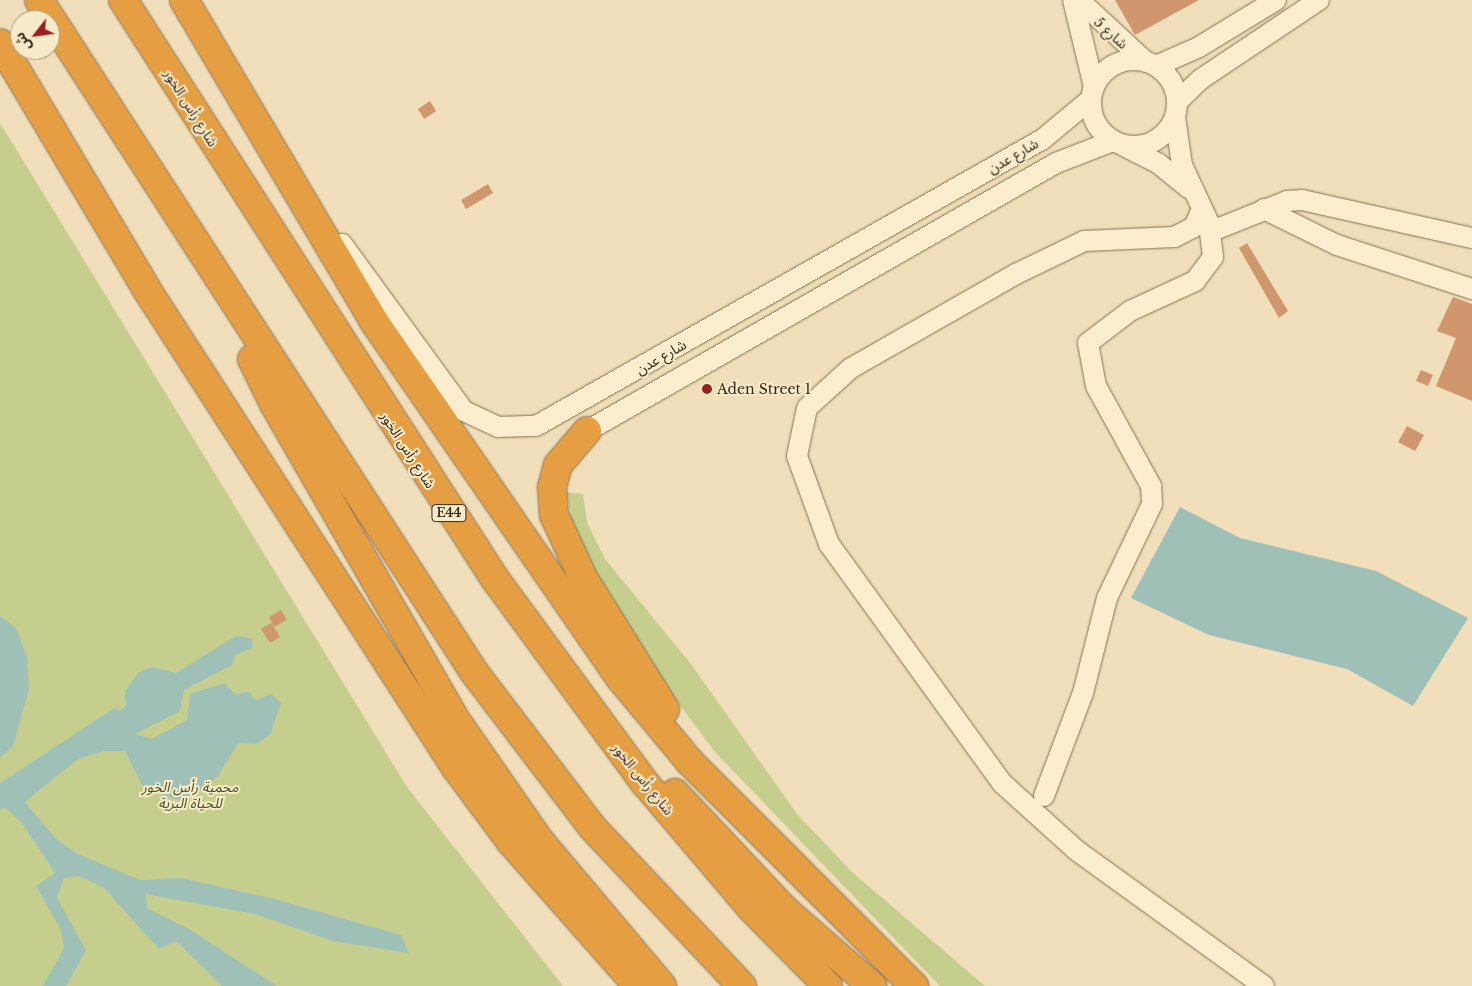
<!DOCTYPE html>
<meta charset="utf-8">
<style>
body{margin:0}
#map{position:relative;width:1472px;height:986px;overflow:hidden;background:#f0dfba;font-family:"Libre Baskerville","Noto Sans Arabic",serif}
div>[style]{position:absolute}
.green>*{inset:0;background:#c6ce8e}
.water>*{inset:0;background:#9ec0b6}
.building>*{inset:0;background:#d0966d}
.roads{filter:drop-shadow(0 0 1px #876f53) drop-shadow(0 0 1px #876f53)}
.minor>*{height:20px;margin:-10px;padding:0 10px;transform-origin:10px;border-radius:10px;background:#fbedcd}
.minor>.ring{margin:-10px;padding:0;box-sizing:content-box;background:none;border:20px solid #fbedcd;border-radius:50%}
.highway>*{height:28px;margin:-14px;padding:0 14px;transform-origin:14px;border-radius:14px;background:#e69e43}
.dots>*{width:14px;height:14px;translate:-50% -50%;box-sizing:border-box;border:2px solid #f7eac9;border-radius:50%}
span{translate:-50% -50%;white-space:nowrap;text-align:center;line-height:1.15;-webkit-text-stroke:4px #f7eac9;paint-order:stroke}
.shield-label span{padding:1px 4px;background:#f7eac9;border:1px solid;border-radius:4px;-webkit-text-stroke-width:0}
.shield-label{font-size:12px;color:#352719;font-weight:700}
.street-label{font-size:14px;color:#352719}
.poi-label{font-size:14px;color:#352719}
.left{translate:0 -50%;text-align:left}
.park-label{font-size:14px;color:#45521f;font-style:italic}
.north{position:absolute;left:10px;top:10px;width:50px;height:50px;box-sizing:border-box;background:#f7eac9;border:1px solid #a99c83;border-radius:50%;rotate:240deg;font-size:14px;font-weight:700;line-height:20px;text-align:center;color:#352719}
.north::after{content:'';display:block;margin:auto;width:18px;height:22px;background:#992122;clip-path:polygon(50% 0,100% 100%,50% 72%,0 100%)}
</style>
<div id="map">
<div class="green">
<i style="clip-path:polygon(0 123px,407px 787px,563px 986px,0 986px)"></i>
<i style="clip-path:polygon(566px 492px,583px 494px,587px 522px,605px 559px,691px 664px,797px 814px,852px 872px,985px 986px,940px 986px,715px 752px,661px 680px,575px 537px)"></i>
</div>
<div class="water">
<i style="clip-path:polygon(1180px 507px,1240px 538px,1376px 571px,1468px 618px,1413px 706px,1347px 669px,1209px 635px,1131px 598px)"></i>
<i style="clip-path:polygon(0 616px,16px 628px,27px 657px,29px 690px,13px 746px,0 758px)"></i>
<i style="clip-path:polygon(236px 636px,251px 638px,253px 648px,235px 655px,232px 665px,184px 690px,180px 711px,135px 734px,152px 739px,187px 720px,190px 694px,225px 683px,235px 694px,249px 692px,256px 700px,271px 694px,281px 703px,270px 735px,256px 744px,238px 743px,218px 776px,199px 792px,178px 800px,143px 787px,125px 751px,104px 751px,78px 759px,25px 802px,56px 839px,76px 853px,140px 880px,180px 878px,275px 899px,401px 935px,409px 953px,333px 941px,255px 914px,145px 894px,148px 909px,189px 929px,277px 986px,222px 986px,176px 941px,159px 949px,104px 888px,80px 876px,64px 878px,57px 898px,86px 950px,66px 986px,43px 986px,64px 948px,61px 930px,36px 886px,55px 873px,22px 823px,6px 808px,0 809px,0 783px,116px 707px,119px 711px,126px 706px,125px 691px,139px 672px,153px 667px,176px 673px)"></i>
</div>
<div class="building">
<i style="clip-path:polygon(1115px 0,1199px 0,1135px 35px)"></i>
<i style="clip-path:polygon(430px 101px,436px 111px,424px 119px,418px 109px)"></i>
<i style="clip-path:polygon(488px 184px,493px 193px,466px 209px,461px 200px)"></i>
<i style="clip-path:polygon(1247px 243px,1288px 311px,1279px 318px,1239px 248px)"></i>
<i style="clip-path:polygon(1453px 297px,1472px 304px,1472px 401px,1436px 386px,1456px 338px,1437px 331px)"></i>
<i style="clip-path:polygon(1421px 370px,1433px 375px,1428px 386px,1416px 381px)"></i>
<i style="clip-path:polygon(1407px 426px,1424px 435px,1415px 451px,1398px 442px)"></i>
<i style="clip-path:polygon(281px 610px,287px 620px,274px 627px,269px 617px)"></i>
<i style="clip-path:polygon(271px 623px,280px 637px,270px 643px,261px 629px)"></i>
</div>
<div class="roads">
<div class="minor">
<i style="left:1073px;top:0;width:89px;rotate:76.4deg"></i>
<i style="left:1079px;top:0;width:91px;rotate:42.8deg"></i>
<i class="ring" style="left:1091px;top:60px;width:66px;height:66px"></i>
<i style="left:1156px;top:66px;width:47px;rotate:-23.8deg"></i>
<i style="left:1199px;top:47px;width:90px;rotate:-31.4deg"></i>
<i style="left:1177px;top:102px;width:33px;rotate:-44deg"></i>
<i style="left:1201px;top:79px;width:142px;rotate:-33.8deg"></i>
<i style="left:1124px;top:146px;width:39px;rotate:27deg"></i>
<i style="left:1159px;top:164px;width:38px;rotate:39deg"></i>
<i style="left:1202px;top:209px;width:20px;rotate:114deg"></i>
<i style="left:1194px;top:227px;width:22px;rotate:153deg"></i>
<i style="left:1174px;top:237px;width:90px;rotate:177.5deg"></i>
<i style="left:1084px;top:241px;width:76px;rotate:154.1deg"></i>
<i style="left:1016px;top:274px;width:190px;rotate:150.3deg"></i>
<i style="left:851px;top:368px;width:59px;rotate:137.7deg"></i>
<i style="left:807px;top:408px;width:49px;rotate:101.8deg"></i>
<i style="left:797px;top:456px;width:94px;rotate:70deg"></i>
<i style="left:829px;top:544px;width:296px;rotate:54.1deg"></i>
<i style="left:1003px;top:784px;width:98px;rotate:42.1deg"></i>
<i style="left:1076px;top:850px;width:232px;rotate:35.9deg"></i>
<i style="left:1264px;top:209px;width:81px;rotate:26.3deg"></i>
<i style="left:1337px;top:245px;width:142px;rotate:18.1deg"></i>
<i style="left:1212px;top:231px;width:81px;rotate:-21.8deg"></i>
<i style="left:1287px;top:201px;width:15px;rotate:-4deg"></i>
<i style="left:1302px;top:200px;width:174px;rotate:12.6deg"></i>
<i style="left:342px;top:244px;width:207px;rotate:53.9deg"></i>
<i style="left:464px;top:411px;width:38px;rotate:25deg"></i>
<i style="left:498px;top:427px;width:38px;rotate:-2deg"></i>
<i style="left:536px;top:426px;width:583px;rotate:-29.51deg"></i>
<i style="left:1043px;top:139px;width:62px;rotate:-39.8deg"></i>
<i style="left:587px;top:431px;width:540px;rotate:-29.74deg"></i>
<i style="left:1056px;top:163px;width:61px;rotate:-21.1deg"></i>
<i style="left:1044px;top:796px;width:110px;rotate:-69.3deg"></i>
<i style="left:1083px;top:693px;width:98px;rotate:-75.8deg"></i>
<i style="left:1107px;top:598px;width:104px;rotate:-64.4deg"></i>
<i style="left:1152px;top:504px;width:18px;rotate:-93deg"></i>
<i style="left:1151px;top:486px;width:114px;rotate:-118.8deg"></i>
<i style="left:1096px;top:386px;width:44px;rotate:-100.5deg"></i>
<i style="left:1088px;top:343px;width:53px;rotate:-37.3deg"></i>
<i style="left:1130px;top:311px;width:72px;rotate:-24.8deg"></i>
<i style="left:1195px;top:281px;width:30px;rotate:-53deg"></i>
<i style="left:1213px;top:257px;width:34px;rotate:-97deg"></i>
<i style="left:1209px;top:223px;width:64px;rotate:-115deg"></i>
<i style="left:1182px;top:165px;width:49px;rotate:-98.3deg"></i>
</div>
<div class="highway">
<i style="left:39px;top:0;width:801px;rotate:57.08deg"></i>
<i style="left:474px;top:672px;width:195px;rotate:52.7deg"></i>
<i style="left:592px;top:827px;width:219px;rotate:46.7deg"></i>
<i style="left:123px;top:0;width:688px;rotate:57.28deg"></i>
<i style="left:495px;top:579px;width:253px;rotate:53.7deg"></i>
<i style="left:645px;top:783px;width:162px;rotate:49.7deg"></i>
<i style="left:750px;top:907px;width:111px;rotate:45.4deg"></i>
<i style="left:184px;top:0;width:372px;rotate:59.4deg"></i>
<i style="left:373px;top:320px;width:436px;rotate:55.4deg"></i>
<i style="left:621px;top:679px;width:108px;rotate:50.3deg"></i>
<i style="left:690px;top:762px;width:317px;rotate:45deg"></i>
<i style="left:0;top:43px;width:287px;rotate:59.2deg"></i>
<i style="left:147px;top:290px;width:569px;rotate:57.12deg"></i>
<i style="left:456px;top:768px;width:92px;rotate:53.4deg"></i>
<i style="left:511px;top:842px;width:192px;rotate:48.6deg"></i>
<i style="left:252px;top:359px;width:50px;rotate:63.9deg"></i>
<i style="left:274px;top:404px;width:363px;rotate:60.1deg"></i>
<i style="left:455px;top:719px;width:147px;rotate:55.2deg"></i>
<i style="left:539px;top:840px;width:191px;rotate:49.9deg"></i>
<i style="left:587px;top:431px;width:45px;rotate:130.5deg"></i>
<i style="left:558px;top:465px;width:23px;rotate:105deg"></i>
<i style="left:552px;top:487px;width:28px;rotate:86deg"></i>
<i style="left:554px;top:515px;width:69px;rotate:65.3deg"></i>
<i style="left:583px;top:578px;width:155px;rotate:58deg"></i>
<i style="left:675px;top:793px;width:161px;rotate:46.8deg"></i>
<i style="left:785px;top:910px;width:116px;rotate:41.1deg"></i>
</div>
</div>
<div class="dots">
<i style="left:707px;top:389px;background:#992122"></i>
</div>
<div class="shield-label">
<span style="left:449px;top:513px">E44</span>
</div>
<div class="street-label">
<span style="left:1111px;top:33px;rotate:42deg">شارع 5</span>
<span style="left:191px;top:108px;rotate:58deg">شارع رأس الخور</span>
<span style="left:1013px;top:156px;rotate:-30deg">شارع عدن</span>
<span style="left:661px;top:357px;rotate:-30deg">شارع عدن</span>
<span style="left:408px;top:450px;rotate:57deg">شارع رأس الخور</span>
<span style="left:643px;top:779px;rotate:51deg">شارع رأس الخور</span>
</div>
<div class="poi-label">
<span class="left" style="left:717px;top:389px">Aden Street 1</span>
</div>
<div class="park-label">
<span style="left:190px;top:795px">محمية رأس الخور<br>للحياة البرية</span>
</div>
<div class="north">ش</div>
</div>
